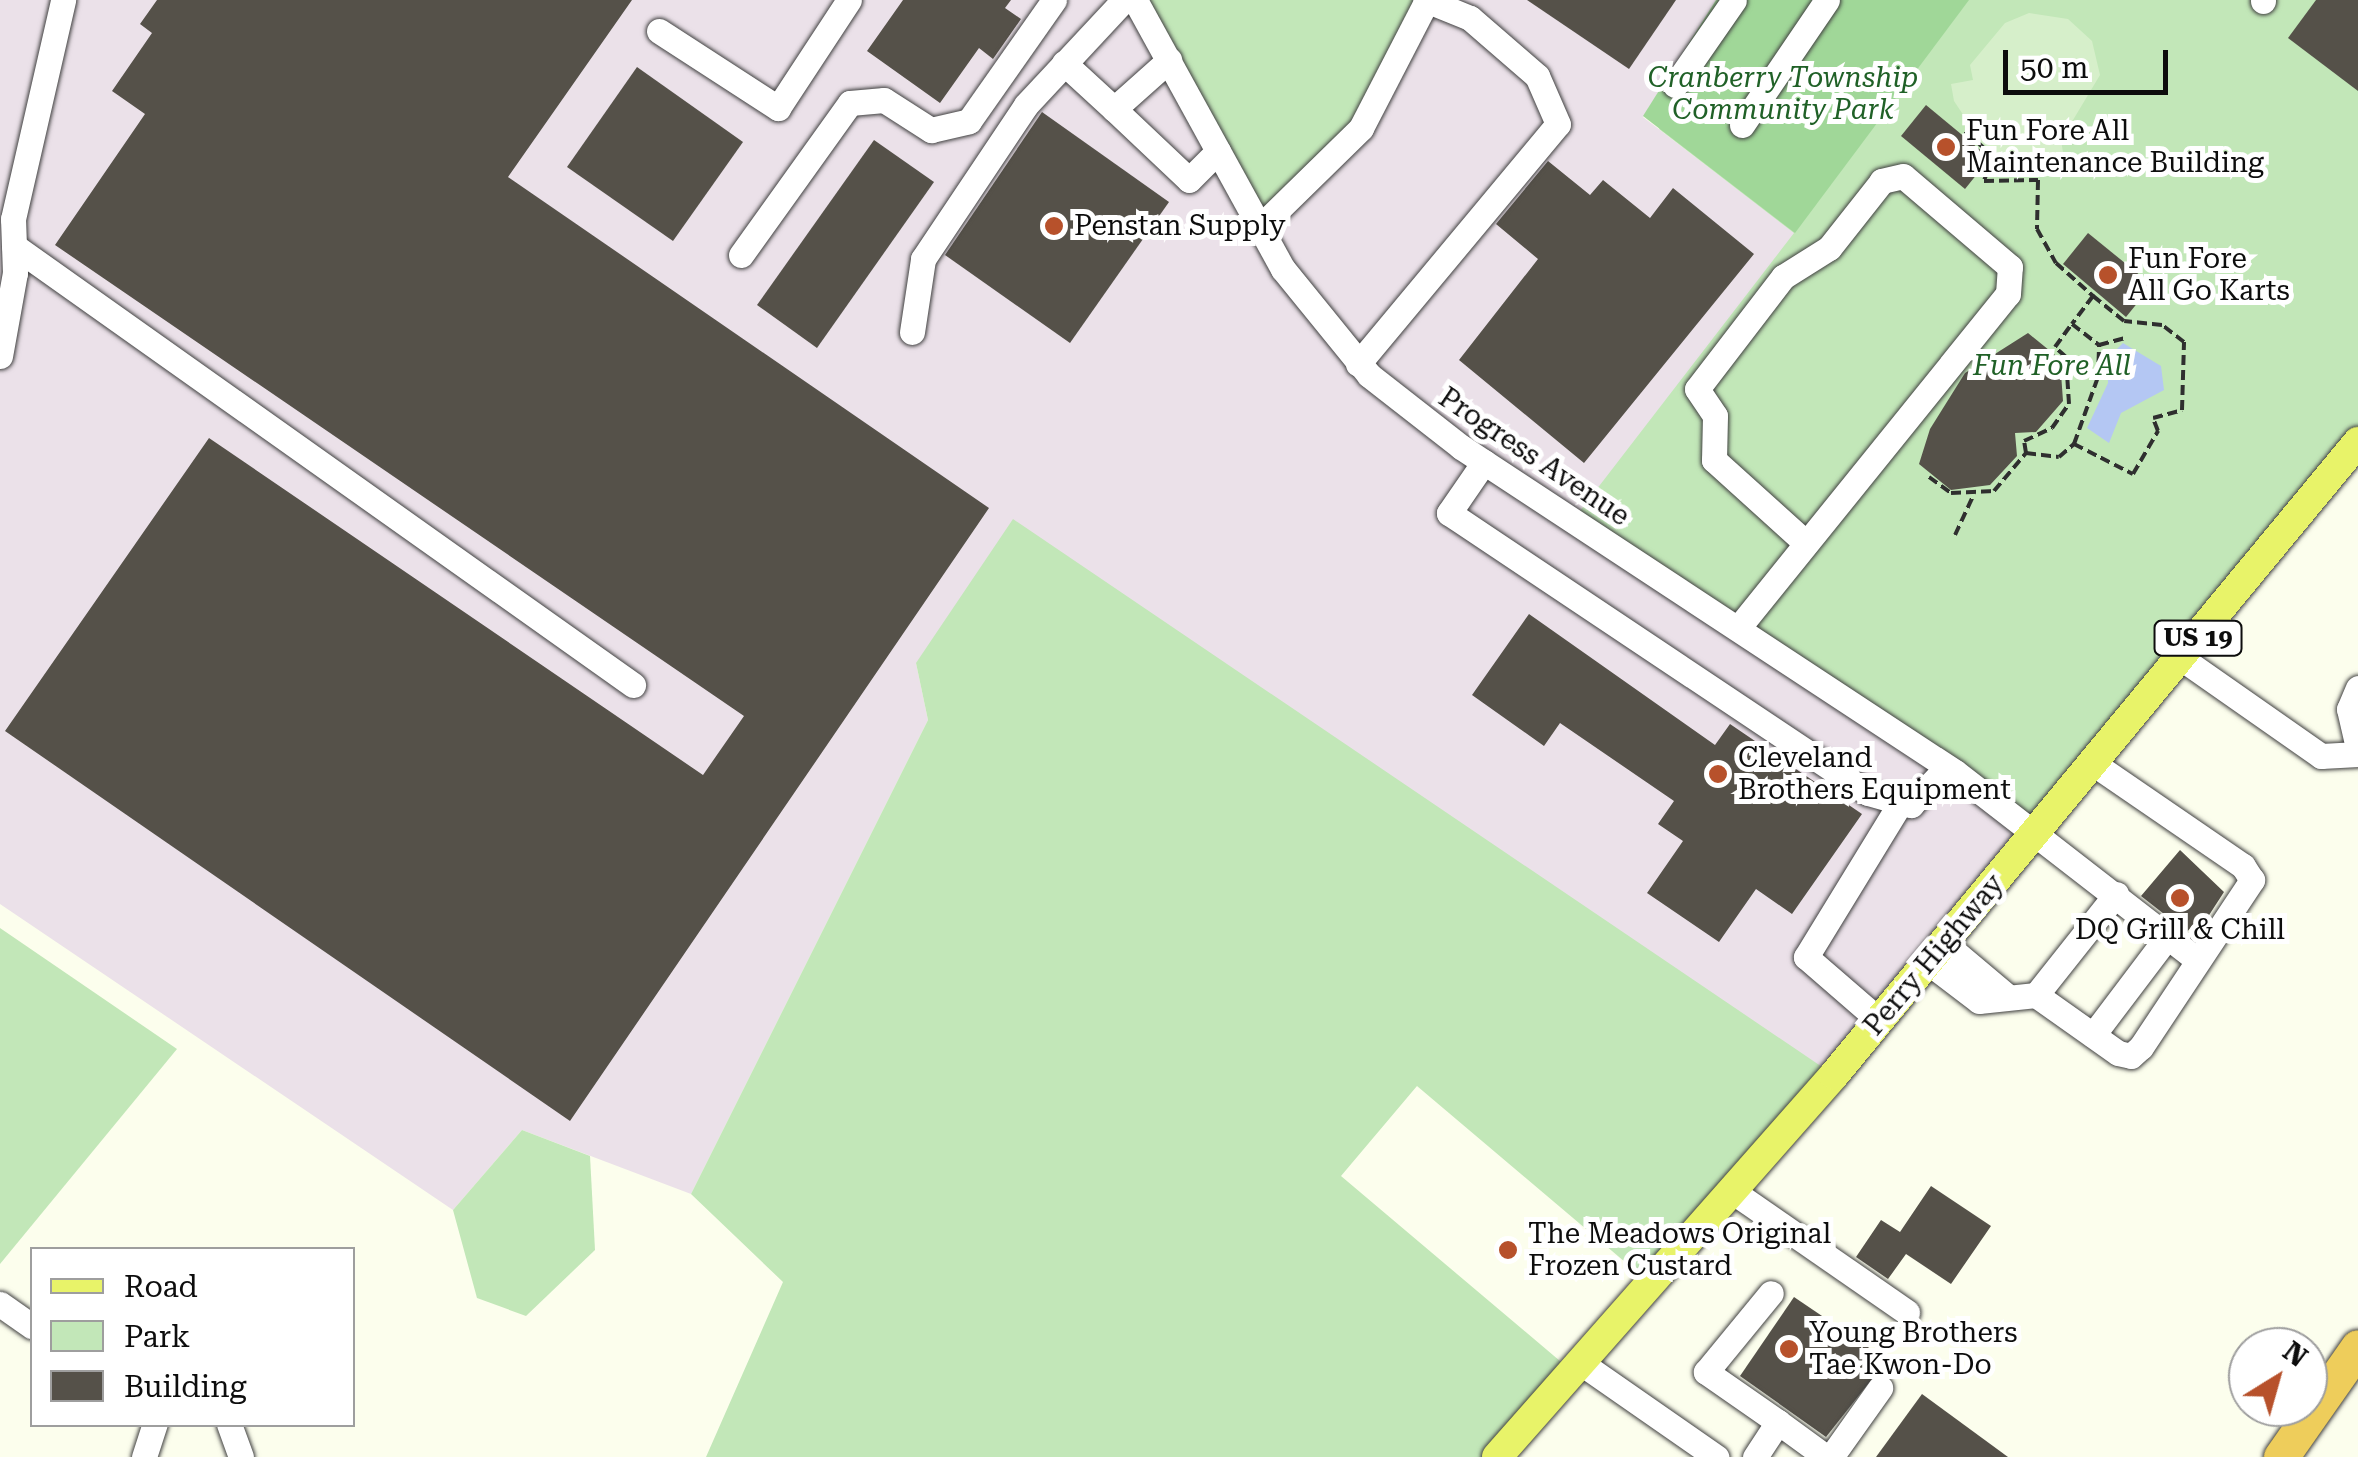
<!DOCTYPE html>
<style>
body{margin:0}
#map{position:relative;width:2358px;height:1457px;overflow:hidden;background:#fcfeed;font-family:"Roboto Serif",serif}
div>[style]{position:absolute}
.industrial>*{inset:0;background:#ebe1e9}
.green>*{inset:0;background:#c2e7b8}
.forest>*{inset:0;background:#a0d798}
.pitch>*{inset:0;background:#d6efca}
.water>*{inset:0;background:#b4c7f3}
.building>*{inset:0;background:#555149}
.path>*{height:4px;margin-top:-2px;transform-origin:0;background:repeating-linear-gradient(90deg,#2f2f2f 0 10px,transparent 0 15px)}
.roads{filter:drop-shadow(0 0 2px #404040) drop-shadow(0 0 2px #404040)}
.minor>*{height:25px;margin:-12.5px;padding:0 12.5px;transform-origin:12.5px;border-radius:12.5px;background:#fff}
.major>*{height:30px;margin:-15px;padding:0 15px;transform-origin:15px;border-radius:15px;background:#e8f369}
.highway>*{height:35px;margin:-17.5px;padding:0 17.5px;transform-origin:17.5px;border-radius:17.5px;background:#eecd5b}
.dots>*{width:28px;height:28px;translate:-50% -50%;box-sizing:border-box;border:5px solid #fff;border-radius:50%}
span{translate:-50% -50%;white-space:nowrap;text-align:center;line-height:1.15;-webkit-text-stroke:10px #fff;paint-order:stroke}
.shield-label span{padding:2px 8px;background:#fff;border:2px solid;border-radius:8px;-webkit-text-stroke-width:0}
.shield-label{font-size:25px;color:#0d0d0d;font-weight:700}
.park-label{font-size:28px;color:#206127;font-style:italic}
.poi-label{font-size:28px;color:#0d0d0d}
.left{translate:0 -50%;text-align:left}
.street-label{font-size:28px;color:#0d0d0d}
.legend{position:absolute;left:30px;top:1247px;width:325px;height:180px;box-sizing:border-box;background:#fff;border:2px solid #9e9e9e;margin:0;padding:12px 18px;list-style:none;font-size:30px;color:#0d0d0d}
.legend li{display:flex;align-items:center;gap:20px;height:50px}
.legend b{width:50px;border:2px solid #9e9e9e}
.north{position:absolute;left:2228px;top:1327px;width:100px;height:100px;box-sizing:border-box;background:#fff;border:2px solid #9e9e9e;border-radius:50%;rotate:37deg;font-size:28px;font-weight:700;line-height:40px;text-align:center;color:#0d0d0d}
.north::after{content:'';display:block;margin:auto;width:35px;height:45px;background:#b7512b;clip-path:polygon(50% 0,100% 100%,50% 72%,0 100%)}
.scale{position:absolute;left:2003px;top:50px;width:165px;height:45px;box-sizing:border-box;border:5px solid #0d0d0d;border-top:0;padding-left:12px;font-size:30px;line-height:35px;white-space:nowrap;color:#0d0d0d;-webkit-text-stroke:8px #fff;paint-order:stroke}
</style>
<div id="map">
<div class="industrial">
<i style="clip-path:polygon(0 0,1716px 0,1643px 117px,1795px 233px,1574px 520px,2037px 833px,1834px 1075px,916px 663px,928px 720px,691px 1194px,522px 1130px,453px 1210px,0 904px)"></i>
</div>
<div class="green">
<i style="clip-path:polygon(1125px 0,1427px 0,1384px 91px,1259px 228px)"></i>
<i style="clip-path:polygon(1728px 0,2358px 0,2358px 442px,2037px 833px,1573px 520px,1794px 233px,1659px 129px)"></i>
<i style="clip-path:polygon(1013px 519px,1834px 1075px,1651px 1284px,1417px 1086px,1341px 1176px,1573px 1372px,1497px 1457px,706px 1457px,783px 1282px,691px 1194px,928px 720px,916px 663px)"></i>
<i style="clip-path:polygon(0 928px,177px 1049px,0 1264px)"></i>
<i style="clip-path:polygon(522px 1130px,590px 1156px,595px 1250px,526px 1316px,477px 1298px,453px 1210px)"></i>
</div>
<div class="forest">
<i style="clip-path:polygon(1716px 0,1969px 0,1795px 233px,1643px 116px)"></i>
</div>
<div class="pitch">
<i style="clip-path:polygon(2029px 13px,2068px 19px,2092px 41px,2100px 75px,2061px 140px,2065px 165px,2006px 159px,1982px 143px,1954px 101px,1951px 84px,1973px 80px,1970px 65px,2005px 23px)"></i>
</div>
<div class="water">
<i style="clip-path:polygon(2123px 343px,2161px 366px,2164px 390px,2121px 413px,2109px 443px,2087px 428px,2108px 383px,2107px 359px)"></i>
</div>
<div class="building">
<i style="clip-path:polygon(157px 0,632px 0,508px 177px,989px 508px,570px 1121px,5px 731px,209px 438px,703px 775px,744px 716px,55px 245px,145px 114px,112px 91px,152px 33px,140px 24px)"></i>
<i style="clip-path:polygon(903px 0,1011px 0,1005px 8px,1021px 19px,993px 59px,979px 48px,940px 103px,867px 51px)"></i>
<i style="clip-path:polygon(1527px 0,1676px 0,1629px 69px)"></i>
<i style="clip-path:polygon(2316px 0,2358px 0,2358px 91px,2288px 38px)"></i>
<i style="clip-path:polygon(637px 67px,743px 142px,673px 241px,567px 167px)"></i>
<i style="clip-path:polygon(1926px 105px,1990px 158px,1965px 189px,1901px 136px)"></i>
<i style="clip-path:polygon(1042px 112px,1169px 202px,1070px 343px,945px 255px)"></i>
<i style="clip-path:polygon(874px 140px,934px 182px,817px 348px,757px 305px)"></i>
<i style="clip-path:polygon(1548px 161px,1590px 195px,1603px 180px,1650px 218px,1673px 188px,1754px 254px,1584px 463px,1459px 360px,1538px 259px,1496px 224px)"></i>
<i style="clip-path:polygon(2088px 233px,2152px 285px,2126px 317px,2063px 264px)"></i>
<i style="clip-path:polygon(2028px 333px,2060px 359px,2063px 401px,2036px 432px,2015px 433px,2017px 456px,1990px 485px,1951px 490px,1919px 464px,1930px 429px,1965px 373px)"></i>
<i style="clip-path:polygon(1529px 614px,1715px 745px,1730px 724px,1862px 814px,1792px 914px,1756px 889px,1719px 942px,1647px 893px,1683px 841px,1658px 824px,1674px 801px,1560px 723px,1544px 746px,1472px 695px)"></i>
<i style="clip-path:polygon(2180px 850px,2224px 892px,2202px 926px,2196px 921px,2187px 932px,2141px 896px)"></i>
<i style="clip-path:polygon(1931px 1186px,1991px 1226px,1951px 1284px,1906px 1254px,1888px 1279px,1856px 1257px,1881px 1220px,1900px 1232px)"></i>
<i style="clip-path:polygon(1794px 1297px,1887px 1360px,1826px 1437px,1740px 1376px)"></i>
<i style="clip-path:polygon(1922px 1394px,2008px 1457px,1876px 1457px)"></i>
</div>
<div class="path">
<i style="left:1965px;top:131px;width:38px;rotate:42deg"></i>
<i style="left:1993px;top:156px;width:27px;rotate:110deg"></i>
<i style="left:1984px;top:181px;width:54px;rotate:-1.1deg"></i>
<i style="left:2038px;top:180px;width:49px;rotate:91.2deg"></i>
<i style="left:2037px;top:229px;width:39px;rotate:61deg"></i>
<i style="left:2056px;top:263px;width:50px;rotate:41.7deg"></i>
<i style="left:2093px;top:296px;width:35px;rotate:127deg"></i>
<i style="left:2099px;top:345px;width:28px;rotate:-15deg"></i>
<i style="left:2074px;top:444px;width:66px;rotate:27deg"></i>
<i style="left:2133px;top:474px;width:50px;rotate:-59.8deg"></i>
<i style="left:2158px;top:431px;width:14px;rotate:-111deg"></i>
<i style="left:2153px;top:418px;width:30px;rotate:-15deg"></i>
<i style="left:2182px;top:410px;width:68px;rotate:-88.3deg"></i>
<i style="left:2184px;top:342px;width:28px;rotate:-142deg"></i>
<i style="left:2162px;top:325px;width:38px;rotate:-174deg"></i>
<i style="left:2124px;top:321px;width:40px;rotate:-141deg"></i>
<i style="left:2026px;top:453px;width:12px;rotate:-99deg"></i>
<i style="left:2024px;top:441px;width:31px;rotate:-25deg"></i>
<i style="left:2052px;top:428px;width:29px;rotate:-55deg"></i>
<i style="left:2069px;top:404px;width:47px;rotate:-93.7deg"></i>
<i style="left:2066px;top:357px;width:15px;rotate:-138deg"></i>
<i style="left:2055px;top:347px;width:29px;rotate:-54deg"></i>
<i style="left:2072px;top:324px;width:34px;rotate:38deg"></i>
<i style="left:1929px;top:477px;width:27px;rotate:36deg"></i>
<i style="left:1951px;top:493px;width:43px;rotate:-2.7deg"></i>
<i style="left:1994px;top:491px;width:50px;rotate:-49.9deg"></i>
<i style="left:2026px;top:453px;width:33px;rotate:7deg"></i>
<i style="left:2059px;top:457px;width:20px;rotate:-41deg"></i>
<i style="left:2074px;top:444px;width:71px;rotate:-70.3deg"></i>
<i style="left:2098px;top:377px;width:32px;rotate:-88deg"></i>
<i style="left:1955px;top:535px;width:45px;rotate:-65.1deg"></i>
</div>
<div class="roads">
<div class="minor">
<i style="left:1135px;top:0;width:307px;rotate:61.2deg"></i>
<i style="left:1283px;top:269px;width:136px;rotate:50.9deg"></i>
<i style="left:1369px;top:375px;width:117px;rotate:38deg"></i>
<i style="left:1461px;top:447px;width:591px;rotate:33.34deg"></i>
<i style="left:1955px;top:772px;width:305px;rotate:37.8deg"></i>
<i style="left:2263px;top:1px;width:1px;rotate:-90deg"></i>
<i style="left:659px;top:31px;width:142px;rotate:32.9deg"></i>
<i style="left:778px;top:108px;width:129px;rotate:-56.7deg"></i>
<i style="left:1064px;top:63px;width:68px;rotate:42.6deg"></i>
<i style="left:1114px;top:109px;width:74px;rotate:-41.7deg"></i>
<i style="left:1675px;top:85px;width:103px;rotate:-55.2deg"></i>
<i style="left:1114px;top:109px;width:103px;rotate:43.4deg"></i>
<i style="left:1189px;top:180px;width:41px;rotate:-45deg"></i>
<i style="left:1742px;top:125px;width:151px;rotate:-55.8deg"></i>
<i style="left:1259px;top:228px;width:143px;rotate:-44.4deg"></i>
<i style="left:1361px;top:128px;width:144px;rotate:-62.7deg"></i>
<i style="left:14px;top:246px;width:759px;rotate:35.34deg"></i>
<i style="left:741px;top:255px;width:187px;rotate:-54.4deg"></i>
<i style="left:850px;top:103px;width:34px;rotate:-5deg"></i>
<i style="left:884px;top:100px;width:56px;rotate:32.6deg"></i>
<i style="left:931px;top:130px;width:39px;rotate:-13deg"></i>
<i style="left:969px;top:121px;width:148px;rotate:-54.9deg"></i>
<i style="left:912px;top:332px;width:74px;rotate:-81.4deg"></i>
<i style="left:923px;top:259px;width:185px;rotate:-56.2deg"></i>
<i style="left:1026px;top:105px;width:144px;rotate:-47deg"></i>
<i style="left:0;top:356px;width:84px;rotate:-79.8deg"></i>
<i style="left:15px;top:273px;width:54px;rotate:-92.1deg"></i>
<i style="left:13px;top:219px;width:225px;rotate:-77.1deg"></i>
<i style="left:1358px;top:364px;width:312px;rotate:-50.2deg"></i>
<i style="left:1558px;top:124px;width:52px;rotate:-113.6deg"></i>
<i style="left:1537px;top:76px;width:89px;rotate:-139.1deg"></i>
<i style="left:1470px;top:18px;width:48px;rotate:-157.8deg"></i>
<i style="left:1484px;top:462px;width:62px;rotate:124.5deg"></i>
<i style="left:1449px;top:513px;width:504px;rotate:33.75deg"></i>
<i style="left:1868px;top:793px;width:45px;rotate:15.6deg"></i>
<i style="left:1911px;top:805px;width:52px;rotate:-46.5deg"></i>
<i style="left:1739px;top:627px;width:428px;rotate:-51.1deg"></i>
<i style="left:2008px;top:294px;width:27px;rotate:-86deg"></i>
<i style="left:2010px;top:267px;width:140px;rotate:-139.6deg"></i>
<i style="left:1903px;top:176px;width:22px;rotate:167deg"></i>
<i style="left:1882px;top:181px;width:85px;rotate:128.3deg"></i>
<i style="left:1829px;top:248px;width:54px;rotate:147.8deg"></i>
<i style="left:1783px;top:277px;width:141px;rotate:127.5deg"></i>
<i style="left:1697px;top:389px;width:32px;rotate:56deg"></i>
<i style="left:1715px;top:416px;width:44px;rotate:91.3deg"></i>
<i style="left:1714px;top:460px;width:124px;rotate:42.1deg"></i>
<i style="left:2181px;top:658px;width:171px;rotate:35deg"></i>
<i style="left:2321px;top:756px;width:37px;rotate:-3deg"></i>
<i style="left:2358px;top:688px;width:23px;rotate:113deg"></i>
<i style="left:2349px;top:709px;width:40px;rotate:77deg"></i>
<i style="left:1944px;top:943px;width:82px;rotate:40.1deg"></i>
<i style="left:1928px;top:962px;width:64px;rotate:37.4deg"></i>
<i style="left:1979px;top:1001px;width:57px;rotate:-6deg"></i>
<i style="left:2036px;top:995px;width:100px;rotate:35.3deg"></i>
<i style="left:2118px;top:1053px;width:13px;rotate:13deg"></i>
<i style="left:2131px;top:1056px;width:13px;rotate:-42deg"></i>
<i style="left:2141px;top:1047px;width:201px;rotate:-56.4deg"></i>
<i style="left:2252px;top:880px;width:17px;rotate:-123deg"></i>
<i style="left:2243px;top:866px;width:181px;rotate:-145.6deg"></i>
<i style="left:2036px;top:995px;width:129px;rotate:-51.6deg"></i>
<i style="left:1880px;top:1021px;width:98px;rotate:-139.1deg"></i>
<i style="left:1806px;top:957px;width:182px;rotate:-58.5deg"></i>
<i style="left:2093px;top:1035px;width:124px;rotate:-52.9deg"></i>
<i style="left:1732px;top:1191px;width:213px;rotate:34.7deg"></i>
<i style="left:0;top:1304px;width:39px;rotate:35deg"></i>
<i style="left:1581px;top:1363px;width:165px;rotate:34.8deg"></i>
<i style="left:1778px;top:1422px;width:59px;rotate:36.1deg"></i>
<i style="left:229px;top:1424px;width:35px;rotate:70deg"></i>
<i style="left:144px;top:1457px;width:35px;rotate:-72deg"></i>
<i style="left:1755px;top:1457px;width:42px;rotate:-56.7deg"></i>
<i style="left:1778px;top:1422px;width:88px;rotate:-145.2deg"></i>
<i style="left:1706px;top:1372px;width:102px;rotate:-50.6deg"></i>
<i style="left:1831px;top:1457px;width:85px;rotate:-54.6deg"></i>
</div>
<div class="major">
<i style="left:1497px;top:1457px;width:509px;rotate:-48.58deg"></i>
<i style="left:1834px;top:1075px;width:822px;rotate:-50.38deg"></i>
</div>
<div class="highway">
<i style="left:2281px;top:1457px;width:134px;rotate:-55deg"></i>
</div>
</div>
<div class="dots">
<i style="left:1946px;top:147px;background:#b7512b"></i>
<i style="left:1054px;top:226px;background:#b7512b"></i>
<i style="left:2108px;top:275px;background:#b7512b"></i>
<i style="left:1718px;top:774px;background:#b7512b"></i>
<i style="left:2180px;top:898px;background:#b7512b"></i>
<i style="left:1508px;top:1250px;background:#b7512b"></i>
<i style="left:1789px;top:1349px;background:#b7512b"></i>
</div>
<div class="shield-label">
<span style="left:2198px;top:638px">US 19</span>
</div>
<div class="park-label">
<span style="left:1783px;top:94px">Cranberry Township<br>Community Park</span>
<span style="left:2052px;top:366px">Fun Fore All</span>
</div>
<div class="poi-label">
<span class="left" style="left:1966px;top:147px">Fun Fore All<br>Maintenance Building</span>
<span class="left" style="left:1074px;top:226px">Penstan Supply</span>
<span class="left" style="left:2128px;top:275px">Fun Fore<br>All Go Karts</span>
<span class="left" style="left:1738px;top:774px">Cleveland<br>Brothers Equipment</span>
<span style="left:2180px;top:930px">DQ Grill &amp; Chill</span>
<span class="left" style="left:1528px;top:1250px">The Meadows Original<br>Frozen Custard</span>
<span class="left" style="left:1809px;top:1349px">Young Brothers<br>Tae Kwon-Do</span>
</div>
<div class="street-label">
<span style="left:1534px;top:457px;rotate:34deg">Progress Avenue</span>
<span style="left:1934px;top:955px;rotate:-50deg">Perry Highway</span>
</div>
<ul class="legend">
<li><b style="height:12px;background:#e8f369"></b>Road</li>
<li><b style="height:28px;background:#c2e7b8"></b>Park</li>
<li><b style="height:28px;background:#555149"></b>Building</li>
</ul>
<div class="north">N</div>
<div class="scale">50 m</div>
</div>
